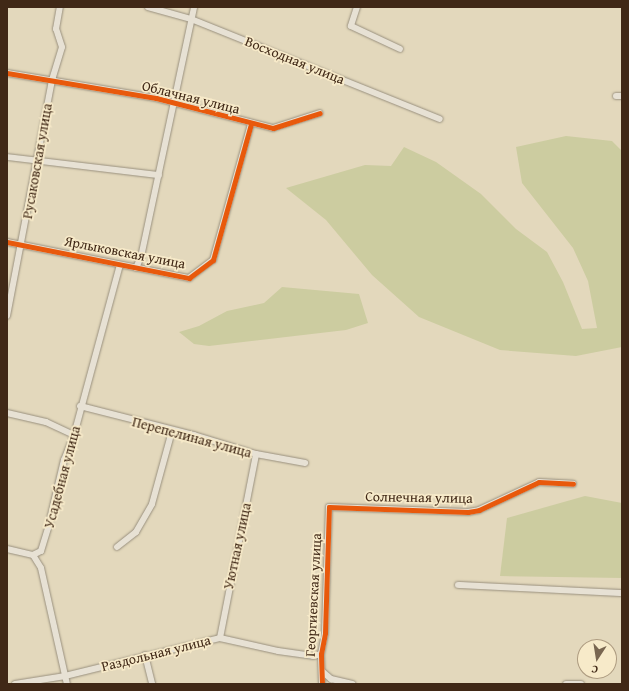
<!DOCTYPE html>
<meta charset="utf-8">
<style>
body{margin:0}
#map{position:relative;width:629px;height:691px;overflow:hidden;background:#e3d8bc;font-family:"Gentium Book Plus",serif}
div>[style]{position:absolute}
.green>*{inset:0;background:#cccca0}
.roads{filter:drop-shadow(0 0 1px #99907e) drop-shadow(0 0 1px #99907e)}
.minor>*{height:6px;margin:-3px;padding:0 3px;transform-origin:3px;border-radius:3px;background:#e7e1d4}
.cycleway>*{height:5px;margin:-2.5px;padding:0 2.5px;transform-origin:2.5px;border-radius:2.5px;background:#e8590c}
span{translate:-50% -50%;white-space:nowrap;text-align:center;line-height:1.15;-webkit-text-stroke:3.5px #f7eac9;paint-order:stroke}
.street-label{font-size:14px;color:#402816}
.frame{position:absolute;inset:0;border:8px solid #402816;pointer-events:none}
.north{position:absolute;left:577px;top:639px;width:40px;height:40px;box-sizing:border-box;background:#f7eac9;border:1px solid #ae9c81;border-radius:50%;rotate:192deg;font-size:11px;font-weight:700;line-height:16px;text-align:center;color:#402816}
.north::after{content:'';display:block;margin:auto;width:14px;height:18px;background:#796650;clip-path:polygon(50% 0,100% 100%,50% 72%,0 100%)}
</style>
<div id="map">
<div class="green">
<i style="clip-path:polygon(566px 136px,612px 141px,622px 151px,622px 347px,576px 356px,500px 350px,419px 317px,372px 275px,326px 220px,286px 188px,365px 165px,391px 166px,404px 147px,436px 162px,481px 194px,516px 229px,547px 252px,563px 282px,582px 329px,597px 328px,588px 281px,573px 248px,522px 183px,516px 147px)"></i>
<i style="clip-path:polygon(282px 287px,359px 294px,368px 323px,346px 330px,209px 346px,194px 344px,179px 332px,199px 326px,227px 311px,264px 303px)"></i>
<i style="clip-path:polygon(585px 496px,622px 503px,622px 578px,500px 576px,507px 518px)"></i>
</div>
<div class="roads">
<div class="minor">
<i style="left:148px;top:7px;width:45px;rotate:15.6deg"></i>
<i style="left:191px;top:19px;width:268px;rotate:21.9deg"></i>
<i style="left:357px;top:7px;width:20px;rotate:108deg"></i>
<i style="left:351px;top:26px;width:54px;rotate:25.1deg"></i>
<i style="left:7px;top:73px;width:151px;rotate:9.5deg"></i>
<i style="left:156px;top:98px;width:121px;rotate:14.4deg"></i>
<i style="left:273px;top:128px;width:49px;rotate:-17.7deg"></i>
<i style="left:616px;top:96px;width:6px"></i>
<i style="left:7px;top:157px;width:153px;rotate:6.8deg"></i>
<i style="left:7px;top:242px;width:186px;rotate:11.2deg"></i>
<i style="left:189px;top:278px;width:30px;rotate:-37deg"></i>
<i style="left:213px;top:260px;width:141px;rotate:-74.4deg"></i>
<i style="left:136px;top:268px;width:12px;rotate:-66deg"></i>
<i style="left:141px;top:257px;width:256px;rotate:-78deg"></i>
<i style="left:7px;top:316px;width:240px;rotate:-79.2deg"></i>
<i style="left:52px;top:80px;width:34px;rotate:-73deg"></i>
<i style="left:62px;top:47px;width:19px;rotate:-108deg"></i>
<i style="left:56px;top:29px;width:22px;rotate:-80deg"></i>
<i style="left:80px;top:406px;width:118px;rotate:14.3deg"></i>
<i style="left:194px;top:435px;width:65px;rotate:17deg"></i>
<i style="left:256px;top:454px;width:50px;rotate:10.4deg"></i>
<i style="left:7px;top:413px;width:40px;rotate:13deg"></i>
<i style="left:46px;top:422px;width:31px;rotate:25deg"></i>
<i style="left:117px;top:547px;width:24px;rotate:-38deg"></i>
<i style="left:136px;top:532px;width:32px;rotate:-60deg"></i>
<i style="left:152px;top:504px;width:76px;rotate:-74.7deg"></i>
<i style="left:7px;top:549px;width:27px;rotate:13deg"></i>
<i style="left:33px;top:555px;width:9px;rotate:-27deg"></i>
<i style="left:41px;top:551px;width:24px;rotate:-73deg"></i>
<i style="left:48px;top:528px;width:70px;rotate:-76.8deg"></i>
<i style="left:64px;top:460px;width:27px;rotate:-68deg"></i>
<i style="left:74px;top:435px;width:176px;rotate:-74.9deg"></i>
<i style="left:33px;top:555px;width:15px;rotate:58deg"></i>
<i style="left:41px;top:568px;width:119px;rotate:77.4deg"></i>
<i style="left:458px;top:585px;width:164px;rotate:2.8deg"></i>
<i style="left:220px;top:638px;width:187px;rotate:-78.9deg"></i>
<i style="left:145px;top:655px;width:30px;rotate:76deg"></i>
<i style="left:323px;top:672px;width:11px;rotate:41deg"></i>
<i style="left:331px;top:679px;width:22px;rotate:13deg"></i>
<i style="left:15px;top:684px;width:51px;rotate:-9.1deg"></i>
<i style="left:65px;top:676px;width:160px;rotate:-13.8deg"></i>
<i style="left:220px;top:638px;width:59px;rotate:12.6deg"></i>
<i style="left:278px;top:651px;width:35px;rotate:8deg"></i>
<i style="left:313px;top:656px;width:8px;rotate:-14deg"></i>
<i style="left:322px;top:684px;width:30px;rotate:-92deg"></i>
<i style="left:321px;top:654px;width:21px;rotate:-79deg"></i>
<i style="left:325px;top:633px;width:126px;rotate:-88.2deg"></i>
<i style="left:329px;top:507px;width:139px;rotate:2.1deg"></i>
<i style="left:468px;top:512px;width:11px;rotate:-10deg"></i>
<i style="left:479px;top:510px;width:66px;rotate:-25deg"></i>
<i style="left:539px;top:482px;width:34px;rotate:3deg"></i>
<i style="left:566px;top:684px;width:15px"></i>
</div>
</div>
<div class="cycleway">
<i style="left:7px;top:73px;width:151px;rotate:9.5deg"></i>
<i style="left:156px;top:98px;width:121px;rotate:14.4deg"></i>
<i style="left:273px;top:128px;width:49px;rotate:-17.7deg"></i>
<i style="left:7px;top:242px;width:186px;rotate:11.2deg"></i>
<i style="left:189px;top:278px;width:30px;rotate:-37deg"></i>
<i style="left:213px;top:260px;width:141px;rotate:-74.4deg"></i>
<i style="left:322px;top:684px;width:30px;rotate:-92deg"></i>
<i style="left:321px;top:654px;width:21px;rotate:-79deg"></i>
<i style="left:325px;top:633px;width:126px;rotate:-88.2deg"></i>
<i style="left:329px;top:507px;width:139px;rotate:2.1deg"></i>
<i style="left:468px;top:512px;width:11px;rotate:-10deg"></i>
<i style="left:479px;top:510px;width:66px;rotate:-25deg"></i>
<i style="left:539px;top:482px;width:34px;rotate:3deg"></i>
</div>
<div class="street-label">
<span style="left:295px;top:60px;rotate:22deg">Восходная улица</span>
<span style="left:191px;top:97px;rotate:14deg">Облачная улица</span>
<span style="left:37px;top:161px;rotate:-80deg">Русаковская улица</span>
<span style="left:125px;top:252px;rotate:11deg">Ярлыковская улица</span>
<span style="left:192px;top:437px;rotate:15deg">Перепелиная улица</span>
<span style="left:62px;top:477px;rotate:-75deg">Усадебная улица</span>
<span style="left:419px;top:497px;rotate:1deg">Солнечная улица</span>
<span style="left:237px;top:546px;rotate:-78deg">Уютная улица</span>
<span style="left:313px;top:595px;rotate:-87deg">Георгиевская улица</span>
<span style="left:156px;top:653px;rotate:-14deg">Раздольная улица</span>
</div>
<div class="frame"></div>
<div class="north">С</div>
</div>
